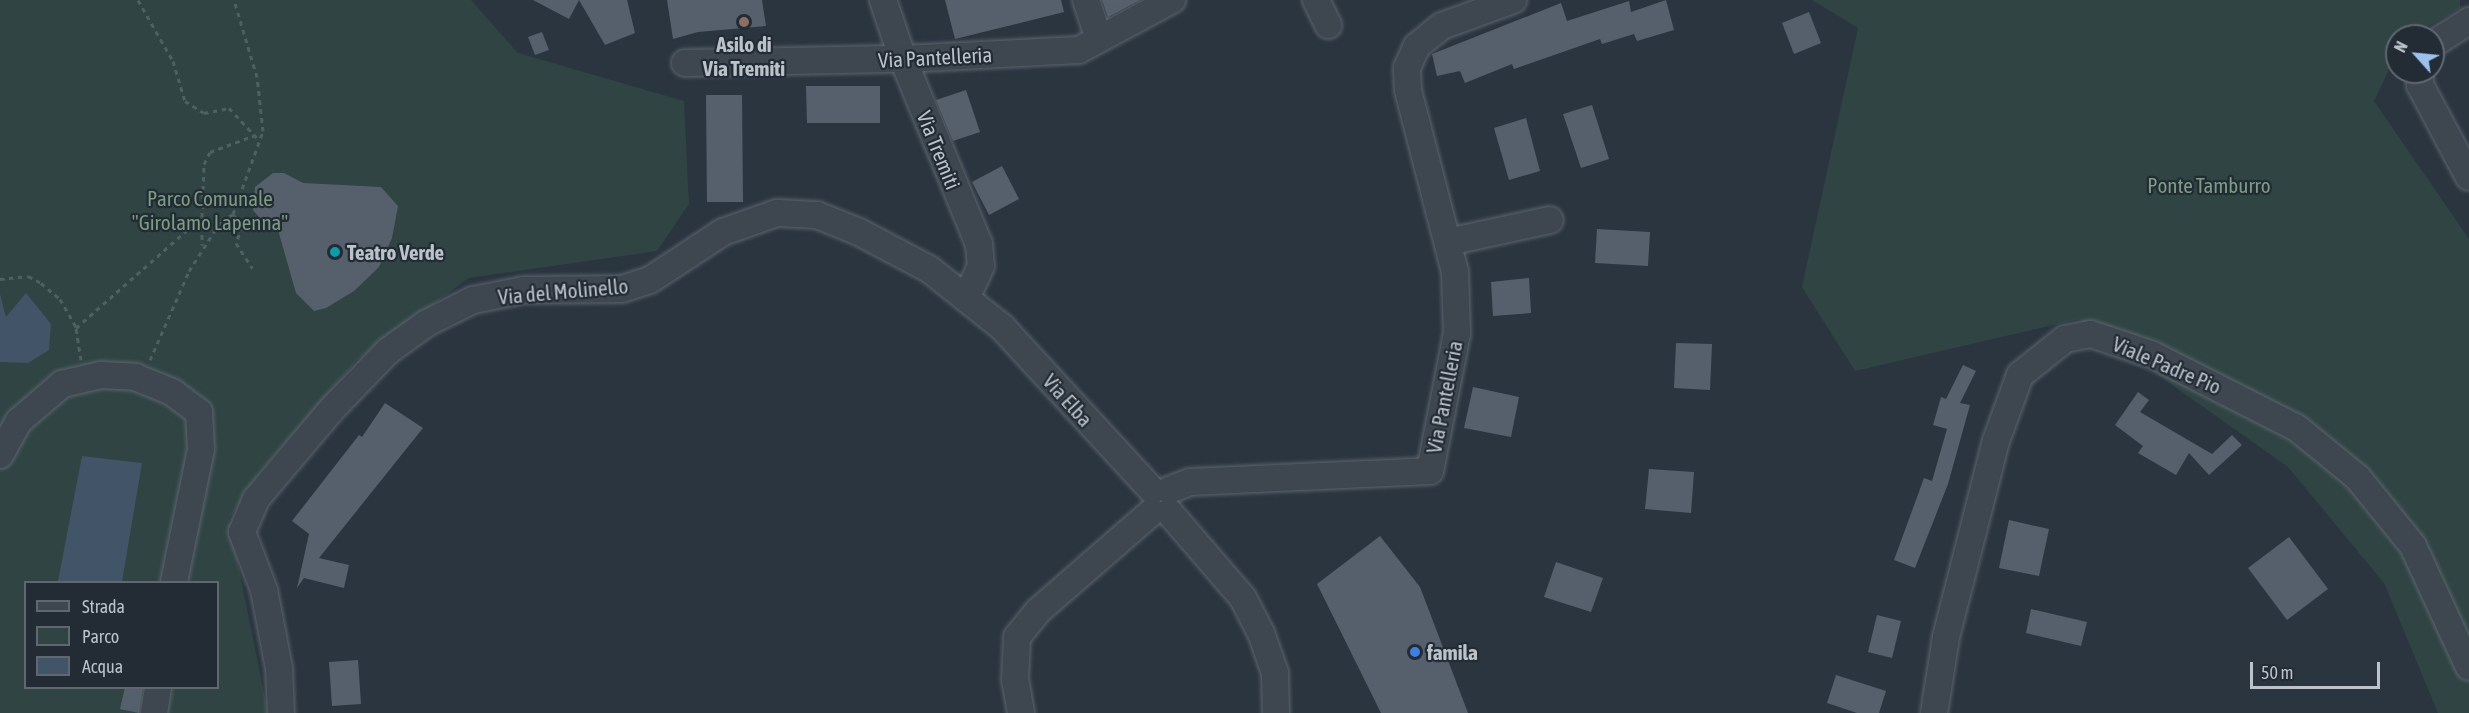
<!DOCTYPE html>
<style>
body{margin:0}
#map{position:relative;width:2469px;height:713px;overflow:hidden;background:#2a3540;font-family:"Asap Condensed",sans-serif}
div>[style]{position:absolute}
.green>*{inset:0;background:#2f4443}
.water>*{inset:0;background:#425467}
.building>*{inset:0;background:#56606d}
.path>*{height:3px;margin-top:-1.5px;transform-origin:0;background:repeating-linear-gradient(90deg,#4e6062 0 4.5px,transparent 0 9px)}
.roads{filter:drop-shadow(0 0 2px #5c646d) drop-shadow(0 0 2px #5c646d)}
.minor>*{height:26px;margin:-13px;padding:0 13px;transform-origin:13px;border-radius:13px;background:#3e4650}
.dots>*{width:16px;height:16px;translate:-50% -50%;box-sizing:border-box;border:3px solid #232b35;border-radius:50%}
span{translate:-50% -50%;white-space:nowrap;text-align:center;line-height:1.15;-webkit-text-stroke:4.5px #232b35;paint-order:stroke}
.poi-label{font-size:21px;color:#bbc2ca;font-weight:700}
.left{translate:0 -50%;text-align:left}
.street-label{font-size:21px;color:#bbc2ca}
.park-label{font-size:21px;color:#7c9d82}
.legend{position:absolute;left:24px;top:581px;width:195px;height:108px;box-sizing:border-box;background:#232b35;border:2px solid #606771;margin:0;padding:8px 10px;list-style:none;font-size:18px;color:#bbc2ca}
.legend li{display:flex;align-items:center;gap:12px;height:30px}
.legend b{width:30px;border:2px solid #606771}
.north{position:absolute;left:2385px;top:24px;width:60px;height:60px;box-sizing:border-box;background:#232b35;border:2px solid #606771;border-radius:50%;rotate:297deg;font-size:16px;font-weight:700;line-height:24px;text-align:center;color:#bbc2ca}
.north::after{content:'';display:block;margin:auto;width:21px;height:27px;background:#9dc1ed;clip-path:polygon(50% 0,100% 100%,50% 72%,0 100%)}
.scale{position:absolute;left:2250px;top:662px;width:130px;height:27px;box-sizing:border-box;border:3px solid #bbc2ca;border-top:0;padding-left:8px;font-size:18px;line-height:21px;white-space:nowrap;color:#bbc2ca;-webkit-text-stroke:4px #232b35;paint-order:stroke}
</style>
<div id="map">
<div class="green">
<i style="clip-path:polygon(evenodd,0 0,471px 0,518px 53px,684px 101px,689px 204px,657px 251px,469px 278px,357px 360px,260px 472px,229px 519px,268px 713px,0 713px,0 0,26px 582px,218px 582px,218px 688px,26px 688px,26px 582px)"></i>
<i style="clip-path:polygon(1812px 0,2460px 0,2460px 8px,2411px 36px,2397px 36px,2397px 53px,2374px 101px,2469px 239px,2469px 713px,2438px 713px,2384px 583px,2288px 467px,2079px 319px,1855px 371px,1802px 287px,1858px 28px)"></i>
</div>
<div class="water">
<i style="clip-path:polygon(26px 293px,51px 324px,49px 350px,28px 363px,0 362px,0 294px,6px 317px)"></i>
<i style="clip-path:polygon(82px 456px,142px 463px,122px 582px,58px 581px)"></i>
</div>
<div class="building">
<i style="clip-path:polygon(533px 0,579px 0,569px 19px)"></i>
<i style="clip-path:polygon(579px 0,627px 0,635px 33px,605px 45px)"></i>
<i style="clip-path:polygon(667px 0,762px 0,766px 26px,698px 32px,673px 39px)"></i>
<i style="clip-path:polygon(945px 0,1061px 0,1064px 12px,955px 39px)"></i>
<i style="clip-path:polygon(1102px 0,1140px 0,1108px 17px)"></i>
<i style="clip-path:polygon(1666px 0,1674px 30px,1637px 41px,1634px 34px,1602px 44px,1600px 39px,1514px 69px,1512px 64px,1465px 83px,1460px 71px,1437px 76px,1432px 54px,1561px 3px,1567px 21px,1629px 1px,1631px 12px)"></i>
<i style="clip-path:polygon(1809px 12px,1821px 43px,1794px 54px,1782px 23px)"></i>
<i style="clip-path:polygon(542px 32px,549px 50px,535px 55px,528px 37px)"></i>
<i style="clip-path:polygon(806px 86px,880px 86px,880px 123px,807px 123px)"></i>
<i style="clip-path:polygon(966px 90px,980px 132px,953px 141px,936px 100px)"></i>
<i style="clip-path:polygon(706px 95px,742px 95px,743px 202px,707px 202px)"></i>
<i style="clip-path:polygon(1592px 105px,1609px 159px,1581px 168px,1563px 114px)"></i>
<i style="clip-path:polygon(1526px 118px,1540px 171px,1509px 180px,1494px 128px)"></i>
<i style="clip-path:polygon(1002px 166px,1019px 199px,989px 215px,972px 182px)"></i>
<i style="clip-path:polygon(273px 173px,284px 173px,303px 183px,381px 187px,398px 206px,392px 238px,379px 267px,354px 291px,326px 308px,314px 311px,296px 293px,278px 230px,267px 227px,253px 210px,255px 187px)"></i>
<i style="clip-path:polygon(1597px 229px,1650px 232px,1648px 266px,1595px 263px)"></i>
<i style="clip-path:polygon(1529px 278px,1531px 313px,1493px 316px,1491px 282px)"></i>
<i style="clip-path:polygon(1676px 343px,1712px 344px,1710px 390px,1674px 388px)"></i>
<i style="clip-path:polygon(1963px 365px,1976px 371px,1960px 403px,1970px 405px,1948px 484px,1915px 568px,1894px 560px,1924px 478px,1932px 481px,1947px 429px,1933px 425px,1941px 397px,1946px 399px)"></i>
<i style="clip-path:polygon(1473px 387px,1519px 397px,1511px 437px,1464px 428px)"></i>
<i style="clip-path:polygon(2138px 392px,2149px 400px,2140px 412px,2212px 454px,2232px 435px,2242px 445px,2209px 475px,2189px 453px,2176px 475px,2138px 453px,2143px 446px,2115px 425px)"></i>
<i style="clip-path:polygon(385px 403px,423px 428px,319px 558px,349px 565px,344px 588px,304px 578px,297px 588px,309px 534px,292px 521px,359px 435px,362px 437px)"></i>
<i style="clip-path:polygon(1649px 469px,1694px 472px,1691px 513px,1645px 509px)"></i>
<i style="clip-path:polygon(2009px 520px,2049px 529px,2039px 576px,1999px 568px)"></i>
<i style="clip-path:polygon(1380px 536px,1420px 587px,1468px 713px,1381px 713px,1317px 584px)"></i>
<i style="clip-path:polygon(2289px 537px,2328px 589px,2287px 620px,2248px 568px)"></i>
<i style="clip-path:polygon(1556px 562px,1603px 578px,1591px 612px,1544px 597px)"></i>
<i style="clip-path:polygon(2031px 609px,2087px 622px,2081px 646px,2026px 633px)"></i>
<i style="clip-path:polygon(1877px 615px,1901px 621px,1892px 658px,1868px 652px)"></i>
<i style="clip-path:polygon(358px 660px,361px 704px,332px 706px,329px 662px)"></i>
<i style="clip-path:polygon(1836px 675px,1886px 691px,1879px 713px,1857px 713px,1827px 703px)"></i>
<i style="clip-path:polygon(125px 687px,143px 687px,139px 713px,120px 709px)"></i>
</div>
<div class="path">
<i style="left:138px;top:0;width:70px;rotate:60.2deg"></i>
<i style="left:173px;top:61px;width:42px;rotate:73.3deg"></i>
<i style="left:185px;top:101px;width:22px;rotate:32deg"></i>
<i style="left:204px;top:113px;width:25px;rotate:-11deg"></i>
<i style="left:229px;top:108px;width:45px;rotate:46.8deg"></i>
<i style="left:233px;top:214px;width:88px;rotate:-70.1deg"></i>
<i style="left:263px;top:131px;width:54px;rotate:-96.3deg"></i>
<i style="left:257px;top:77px;width:80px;rotate:-106.6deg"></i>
<i style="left:202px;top:217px;width:28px;rotate:90deg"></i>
<i style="left:0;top:279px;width:28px;rotate:-6deg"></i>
<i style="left:28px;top:276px;width:15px;rotate:28deg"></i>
<i style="left:41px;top:283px;width:25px;rotate:40deg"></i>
<i style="left:60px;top:299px;width:32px;rotate:60deg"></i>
<i style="left:81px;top:360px;width:32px;rotate:-99deg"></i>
<i style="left:76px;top:328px;width:168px;rotate:-41.4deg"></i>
<i style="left:202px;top:217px;width:53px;rotate:-87.8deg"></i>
<i style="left:204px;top:164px;width:13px;rotate:-63deg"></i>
<i style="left:210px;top:152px;width:48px;rotate:-20.7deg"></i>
<i style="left:150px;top:360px;width:97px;rotate:-66.3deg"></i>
<i style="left:189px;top:271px;width:59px;rotate:-57.4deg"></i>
<i style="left:221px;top:221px;width:14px;rotate:-30deg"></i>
<i style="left:233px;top:214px;width:15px;rotate:53deg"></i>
<i style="left:242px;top:226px;width:18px;rotate:109deg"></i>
<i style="left:236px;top:243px;width:30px;rotate:57deg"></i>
</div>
<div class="roads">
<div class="minor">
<i style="left:883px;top:0;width:62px;rotate:71.3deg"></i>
<i style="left:903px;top:59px;width:200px;rotate:67.7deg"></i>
<i style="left:979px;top:244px;width:22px;rotate:85deg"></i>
<i style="left:981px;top:266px;width:35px;rotate:115deg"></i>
<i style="left:1086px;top:0;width:41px;rotate:71.6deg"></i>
<i style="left:1316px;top:0;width:28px;rotate:64deg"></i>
<i style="left:2433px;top:44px;width:43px;rotate:-32.6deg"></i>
<i style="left:685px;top:63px;width:218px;rotate:-1.1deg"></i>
<i style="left:903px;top:59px;width:176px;rotate:-2.9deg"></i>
<i style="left:1079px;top:50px;width:106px;rotate:-28.3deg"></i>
<i style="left:2420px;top:72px;width:13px;rotate:90deg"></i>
<i style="left:2420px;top:85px;width:104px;rotate:62deg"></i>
<i style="left:1448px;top:242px;width:104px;rotate:-12.2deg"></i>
<i style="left:0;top:455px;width:39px;rotate:-61deg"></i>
<i style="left:19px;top:421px;width:57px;rotate:-40.7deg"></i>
<i style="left:62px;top:384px;width:40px;rotate:-13deg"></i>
<i style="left:101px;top:375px;width:34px;rotate:3deg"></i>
<i style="left:135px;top:377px;width:40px;rotate:22deg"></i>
<i style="left:172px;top:392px;width:34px;rotate:37deg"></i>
<i style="left:199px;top:412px;width:37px;rotate:87deg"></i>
<i style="left:201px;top:449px;width:136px;rotate:101.5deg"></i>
<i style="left:1169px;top:490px;width:22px;rotate:-21deg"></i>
<i style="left:1190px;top:482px;width:240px;rotate:-2.6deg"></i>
<i style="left:1430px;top:471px;width:140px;rotate:-78.9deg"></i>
<i style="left:1457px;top:334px;width:62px;rotate:-91.8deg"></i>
<i style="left:1455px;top:272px;width:188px;rotate:-104.5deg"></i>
<i style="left:1408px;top:90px;width:22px;rotate:-93deg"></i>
<i style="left:1407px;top:68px;width:24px;rotate:-66deg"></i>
<i style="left:1417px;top:46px;width:32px;rotate:-39deg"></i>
<i style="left:1442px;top:26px;width:76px;rotate:-20.1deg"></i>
<i style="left:1169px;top:512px;width:113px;rotate:49.3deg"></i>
<i style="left:1243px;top:598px;width:39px;rotate:63deg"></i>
<i style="left:1261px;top:633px;width:42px;rotate:70.7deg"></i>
<i style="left:1275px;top:673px;width:40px;rotate:88.6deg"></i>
<i style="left:154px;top:713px;width:25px;rotate:-81deg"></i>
<i style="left:281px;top:713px;width:45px;rotate:-92.5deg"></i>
<i style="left:279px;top:668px;width:79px;rotate:-100.9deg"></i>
<i style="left:264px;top:590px;width:62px;rotate:-110.8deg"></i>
<i style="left:242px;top:532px;width:36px;rotate:-67deg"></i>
<i style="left:256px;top:499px;width:116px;rotate:-49.9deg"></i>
<i style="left:331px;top:410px;width:82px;rotate:-46deg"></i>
<i style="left:388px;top:351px;width:48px;rotate:-35.7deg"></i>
<i style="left:427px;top:323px;width:51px;rotate:-26.6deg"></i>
<i style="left:473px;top:300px;width:52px;rotate:-11.1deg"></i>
<i style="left:524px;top:290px;width:98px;rotate:-0.6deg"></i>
<i style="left:622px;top:289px;width:29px;rotate:-18deg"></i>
<i style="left:650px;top:280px;width:87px;rotate:-33.3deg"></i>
<i style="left:723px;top:232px;width:57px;rotate:-19.4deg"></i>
<i style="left:777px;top:213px;width:40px;rotate:2.9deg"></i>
<i style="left:817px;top:215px;width:45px;rotate:22deg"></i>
<i style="left:859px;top:232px;width:79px;rotate:27.9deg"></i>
<i style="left:929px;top:269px;width:93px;rotate:38.5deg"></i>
<i style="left:1002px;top:327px;width:222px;rotate:47.4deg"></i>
<i style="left:1021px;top:713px;width:34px;rotate:-100deg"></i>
<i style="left:1015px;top:680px;width:43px;rotate:-87.3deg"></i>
<i style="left:1017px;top:637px;width:33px;rotate:-51deg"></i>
<i style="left:1038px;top:611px;width:151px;rotate:-41deg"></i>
<i style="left:1934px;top:713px;width:77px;rotate:-81deg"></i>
<i style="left:1946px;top:637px;width:202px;rotate:-75.7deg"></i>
<i style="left:1996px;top:441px;width:70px;rotate:-70deg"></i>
<i style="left:2020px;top:375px;width:58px;rotate:-38.7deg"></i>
<i style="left:2065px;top:339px;width:26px;rotate:-11deg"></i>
<i style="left:2091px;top:334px;width:65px;rotate:18.7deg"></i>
<i style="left:2153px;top:355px;width:161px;rotate:26.9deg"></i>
<i style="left:2297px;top:428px;width:79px;rotate:39.3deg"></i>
<i style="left:2358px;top:478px;width:87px;rotate:51deg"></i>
<i style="left:2413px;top:546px;width:133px;rotate:65.2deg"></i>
</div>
</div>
<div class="dots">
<i style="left:744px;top:22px;background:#8d6e63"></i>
<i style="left:335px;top:252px;background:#0f9aa8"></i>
<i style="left:1415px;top:652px;background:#3f7fe0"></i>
</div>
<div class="poi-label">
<span style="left:744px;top:56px">Asilo di<br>Via Tremiti</span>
<span class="left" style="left:347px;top:252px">Teatro Verde</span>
<span class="left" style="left:1427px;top:652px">famila</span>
</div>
<div class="street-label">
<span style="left:935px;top:57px;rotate:-3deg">Via Pantelleria</span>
<span style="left:939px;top:150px;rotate:68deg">Via Tremiti</span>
<span style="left:563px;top:291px;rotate:-5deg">Via del Molinello</span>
<span style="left:2167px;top:365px;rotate:23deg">Viale Padre Pio</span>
<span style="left:1444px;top:397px;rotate:-79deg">Via Pantelleria</span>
<span style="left:1068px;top:400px;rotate:48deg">Via Elba</span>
</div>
<div class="park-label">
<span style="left:2209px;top:185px">Ponte Tamburro</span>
<span style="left:210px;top:210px">Parco Comunale<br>"Girolamo Lapenna"</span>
</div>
<ul class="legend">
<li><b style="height:8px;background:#3e4650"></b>Strada</li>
<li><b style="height:16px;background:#2f4443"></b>Parco</li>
<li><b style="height:16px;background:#425467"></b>Acqua</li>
</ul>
<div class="north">N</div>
<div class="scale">50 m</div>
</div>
